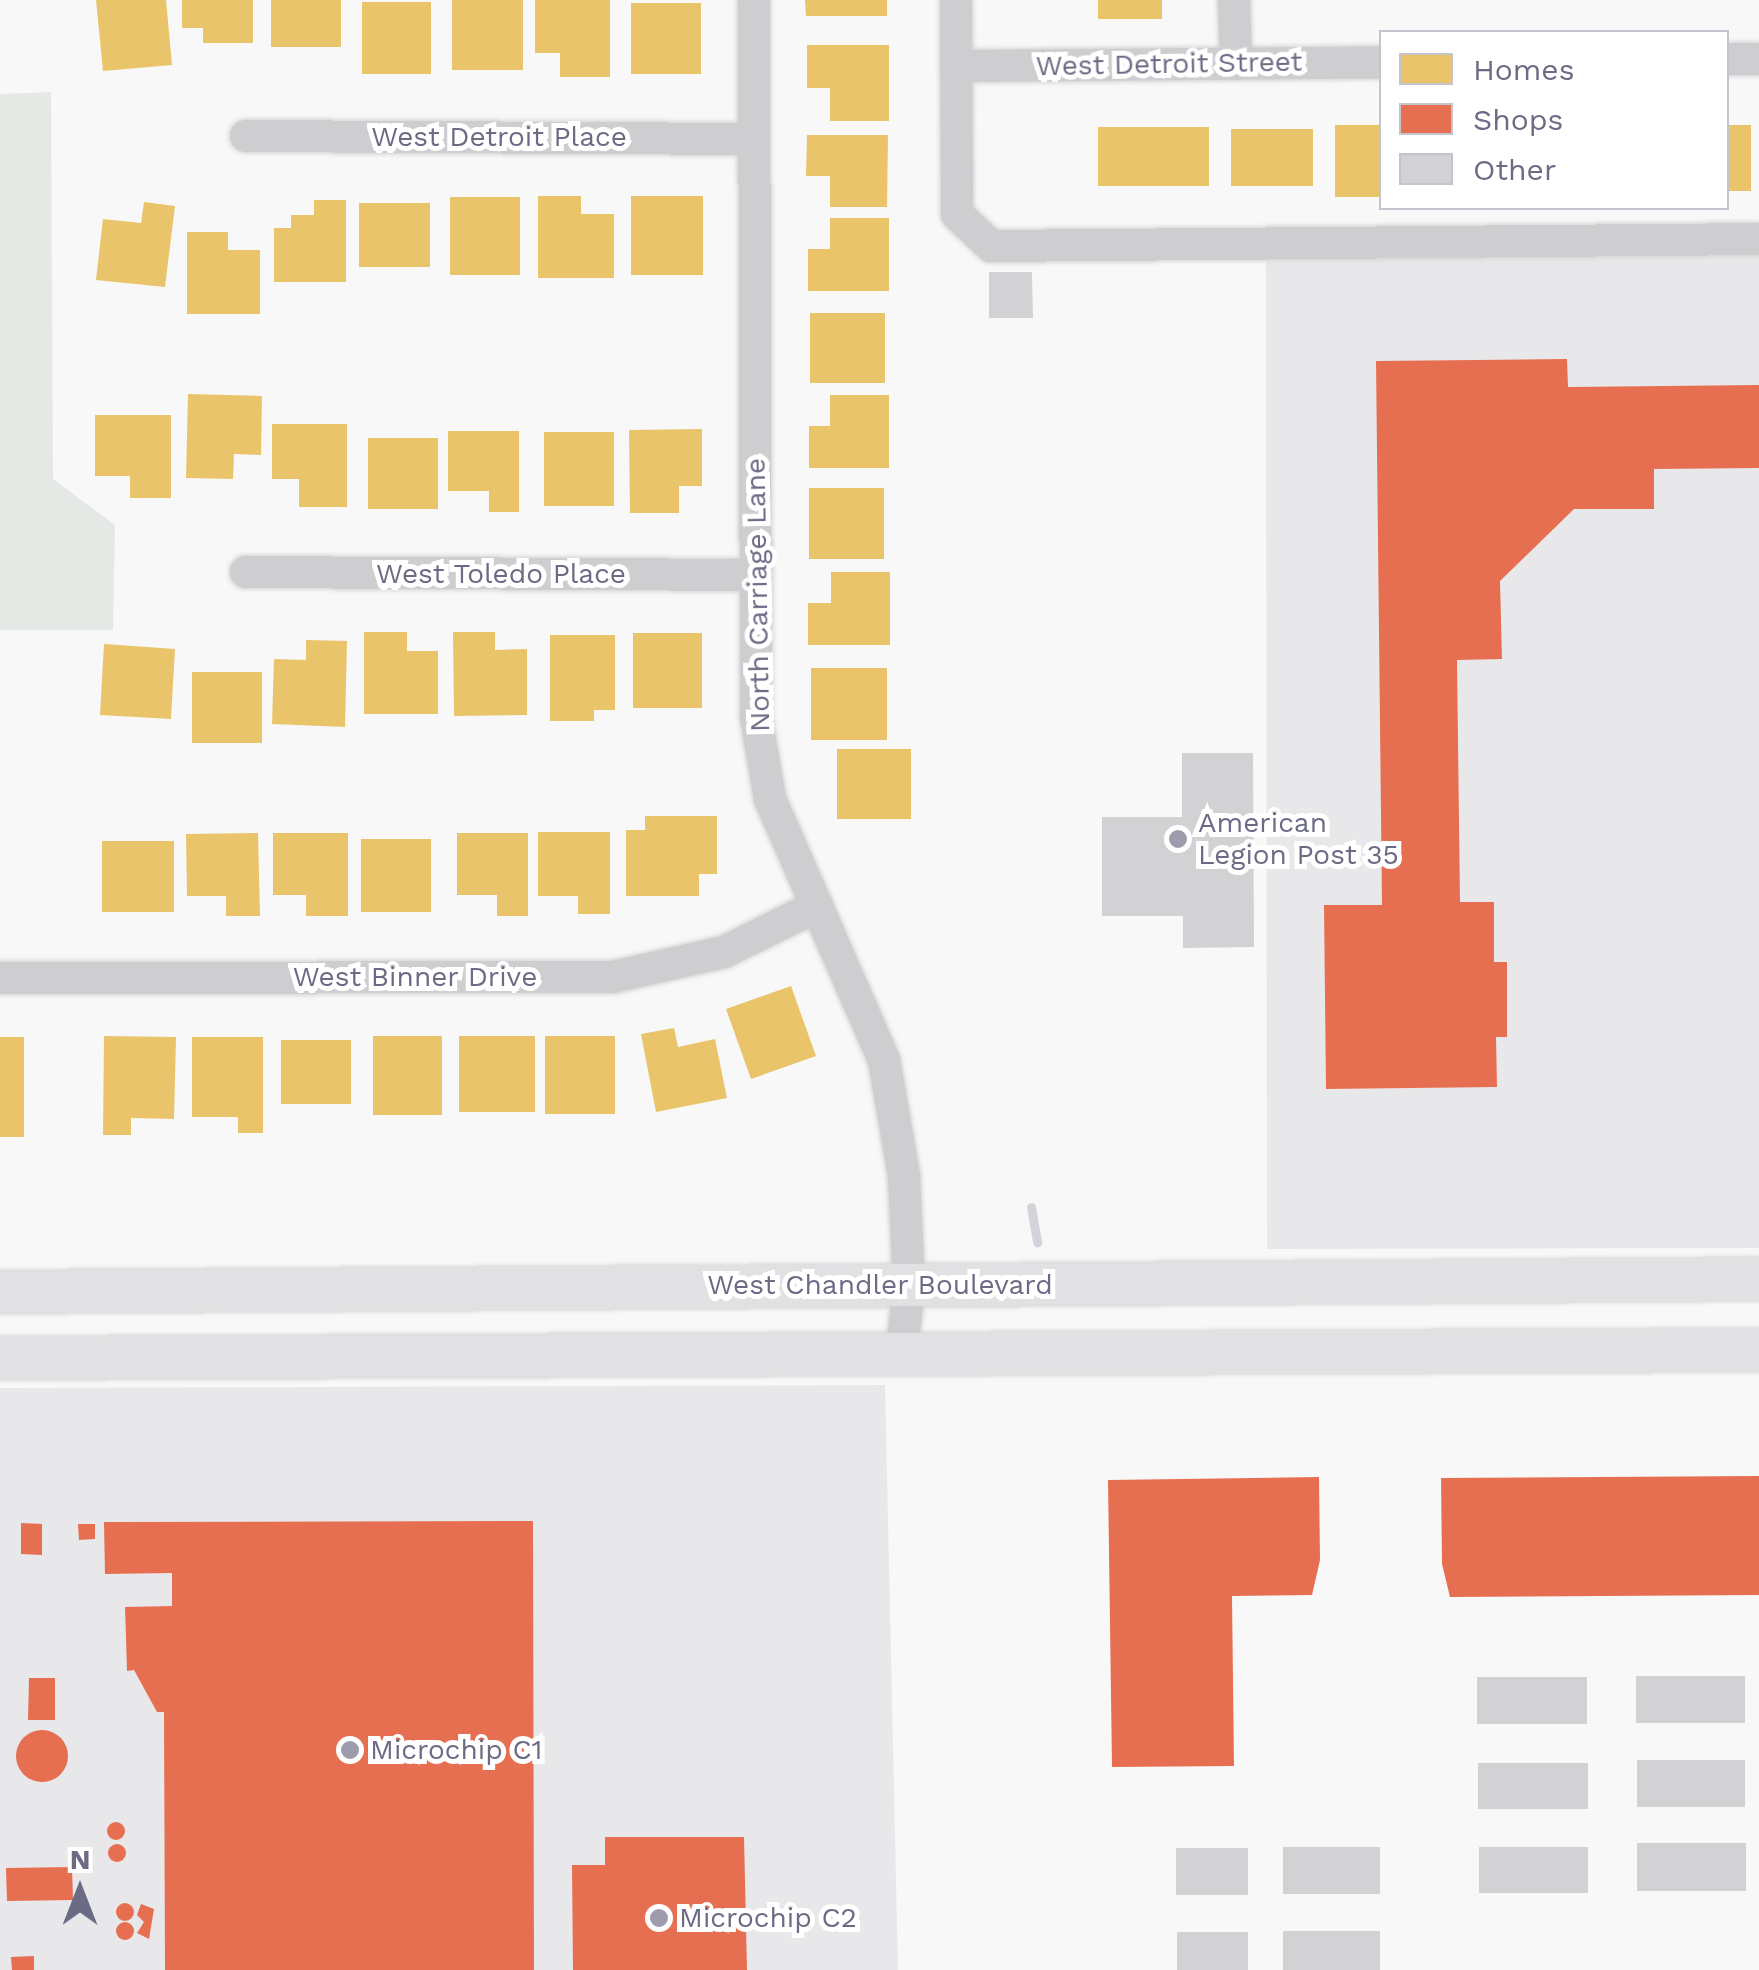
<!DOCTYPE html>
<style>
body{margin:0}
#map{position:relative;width:1759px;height:1970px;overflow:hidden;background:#f8f8f8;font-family:"Work Sans",sans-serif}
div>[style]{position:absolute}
.built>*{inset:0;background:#e8e8ea}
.green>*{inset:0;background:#e5e9e6}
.homes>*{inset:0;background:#e9c46a}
.shops>*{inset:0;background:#e76f51}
.round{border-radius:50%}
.stream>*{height:9px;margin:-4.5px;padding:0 4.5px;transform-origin:4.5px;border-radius:4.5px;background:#d2d4da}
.building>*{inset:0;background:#d2d2d4}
.roads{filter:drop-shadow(0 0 2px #d5d5d7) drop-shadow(0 0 2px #d5d5d7)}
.minor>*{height:32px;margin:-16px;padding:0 16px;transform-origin:16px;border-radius:16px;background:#ceced1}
.major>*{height:42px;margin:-21px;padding:0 21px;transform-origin:21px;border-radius:21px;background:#e1e1e3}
.dots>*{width:28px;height:28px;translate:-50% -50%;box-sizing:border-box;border:5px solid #fff;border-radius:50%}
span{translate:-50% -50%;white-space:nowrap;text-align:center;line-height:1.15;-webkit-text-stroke:10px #fff;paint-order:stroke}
.street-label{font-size:28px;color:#6b6b85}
.poi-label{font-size:28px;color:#6b6b85}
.left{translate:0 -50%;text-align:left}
.legend{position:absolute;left:1379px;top:30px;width:350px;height:180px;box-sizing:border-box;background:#fff;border:2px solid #c4c4ce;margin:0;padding:12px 18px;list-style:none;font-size:30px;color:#6b6b85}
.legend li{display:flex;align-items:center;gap:20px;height:50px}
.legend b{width:50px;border:2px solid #c4c4ce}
.north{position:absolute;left:30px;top:1840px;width:100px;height:100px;-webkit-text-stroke:8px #fff;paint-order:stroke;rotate:0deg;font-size:28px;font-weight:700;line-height:40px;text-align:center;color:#6b6b85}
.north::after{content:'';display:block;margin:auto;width:35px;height:45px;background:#6b6b85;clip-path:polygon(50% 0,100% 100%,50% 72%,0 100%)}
</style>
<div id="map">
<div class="built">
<i style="clip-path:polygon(1759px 252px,1759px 1248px,1267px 1249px,1266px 255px)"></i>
<i style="clip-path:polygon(885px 1385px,898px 1970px,0 1970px,0 1388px)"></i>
</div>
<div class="green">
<i style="clip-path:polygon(51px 92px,53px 479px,115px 525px,113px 630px,0 630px,0 94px)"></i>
</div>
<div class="homes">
<i style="clip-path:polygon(96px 0,166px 0,172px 65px,103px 71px)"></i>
<i style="clip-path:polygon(182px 0,253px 0,253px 43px,203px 43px,203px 28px,182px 28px)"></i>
<i style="clip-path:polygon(271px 0,341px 0,341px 47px,271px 47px)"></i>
<i style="clip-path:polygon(452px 0,523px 0,523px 70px,452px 70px)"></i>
<i style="clip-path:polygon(535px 0,610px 0,610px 77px,560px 77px,560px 53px,535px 53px)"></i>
<i style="clip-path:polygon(805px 0,887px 0,887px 16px,806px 16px)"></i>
<i style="clip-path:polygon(1098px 0,1162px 0,1162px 19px,1098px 19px)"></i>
<i style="clip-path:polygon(362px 2px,431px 2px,431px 74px,362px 74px)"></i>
<i style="clip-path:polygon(631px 3px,701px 3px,701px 74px,631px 74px)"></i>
<i style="clip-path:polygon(807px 45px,889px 45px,889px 121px,830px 121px,830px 88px,807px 88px)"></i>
<i style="clip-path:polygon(1335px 125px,1382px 125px,1382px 197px,1335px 197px)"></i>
<i style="clip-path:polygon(1726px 125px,1751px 125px,1751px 191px,1726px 191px)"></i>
<i style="clip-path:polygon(1098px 127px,1209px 127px,1209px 186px,1098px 186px)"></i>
<i style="clip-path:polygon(1231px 129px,1313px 129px,1313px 186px,1231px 186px)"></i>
<i style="clip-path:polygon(807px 135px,888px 135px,887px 207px,830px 207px,830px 176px,806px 176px)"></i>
<i style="clip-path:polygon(538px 196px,581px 196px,581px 214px,614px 214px,614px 278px,538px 278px)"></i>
<i style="clip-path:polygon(631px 196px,703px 196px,703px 275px,631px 275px)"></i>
<i style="clip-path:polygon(450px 197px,520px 197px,520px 275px,450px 275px)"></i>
<i style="clip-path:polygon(314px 200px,346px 200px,346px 282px,274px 282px,274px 228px,291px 228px,291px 215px,314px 215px)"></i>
<i style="clip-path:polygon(144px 202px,175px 206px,165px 287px,96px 280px,103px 219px,141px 223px)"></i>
<i style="clip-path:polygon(359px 203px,430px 203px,430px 267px,359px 267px)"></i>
<i style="clip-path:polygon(830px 218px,889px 218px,889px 291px,808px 291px,808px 249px,830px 249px)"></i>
<i style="clip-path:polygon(187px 232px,228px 232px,228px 250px,260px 250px,260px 314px,187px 314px)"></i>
<i style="clip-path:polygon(810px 313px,885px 313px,885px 383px,810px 383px)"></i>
<i style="clip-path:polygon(188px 394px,262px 396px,261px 455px,234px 454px,233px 479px,186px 478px)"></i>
<i style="clip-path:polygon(830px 395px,889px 395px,889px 468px,809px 468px,809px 426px,830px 426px)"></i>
<i style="clip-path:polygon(95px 415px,171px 415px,171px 498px,130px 498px,130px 476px,95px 476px)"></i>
<i style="clip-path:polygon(272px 424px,347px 424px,347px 507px,299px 507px,299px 479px,272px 479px)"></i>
<i style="clip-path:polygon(702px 429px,702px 486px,679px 486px,679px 513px,630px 513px,629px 430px)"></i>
<i style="clip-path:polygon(448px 431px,519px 431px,519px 512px,489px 512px,489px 491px,448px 491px)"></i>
<i style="clip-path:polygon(544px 432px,614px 432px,614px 506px,544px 506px)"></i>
<i style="clip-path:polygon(368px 438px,438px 438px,438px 509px,368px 509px)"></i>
<i style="clip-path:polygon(809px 488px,884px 488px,884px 559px,809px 559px)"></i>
<i style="clip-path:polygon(831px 572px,890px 572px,890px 645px,808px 645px,808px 603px,831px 603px)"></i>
<i style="clip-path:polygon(364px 632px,407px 632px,407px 651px,438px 651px,438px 714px,364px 714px)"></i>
<i style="clip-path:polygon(453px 632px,495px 632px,495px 650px,527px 649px,527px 715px,454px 716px)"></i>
<i style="clip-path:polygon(633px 633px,702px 633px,702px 708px,633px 708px)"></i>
<i style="clip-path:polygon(550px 635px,615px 635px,615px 710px,594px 710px,594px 721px,550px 721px)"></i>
<i style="clip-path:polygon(306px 640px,347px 641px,345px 727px,272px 724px,274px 659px,306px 660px)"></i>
<i style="clip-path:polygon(104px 644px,175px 649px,171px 719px,100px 715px)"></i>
<i style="clip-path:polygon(811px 668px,887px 668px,887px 740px,811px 740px)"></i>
<i style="clip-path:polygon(192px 672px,262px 672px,262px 743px,192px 743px)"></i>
<i style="clip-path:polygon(837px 749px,911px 749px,911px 819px,837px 819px)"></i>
<i style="clip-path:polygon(645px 816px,717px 816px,717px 874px,699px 874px,699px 896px,626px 896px,626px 830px,645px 830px)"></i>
<i style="clip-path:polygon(538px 832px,610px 832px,610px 914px,578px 914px,578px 896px,538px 896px)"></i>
<i style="clip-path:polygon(258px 833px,260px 916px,226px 916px,226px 896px,187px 896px,186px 834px)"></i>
<i style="clip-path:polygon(273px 833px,348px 833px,348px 916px,306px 916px,306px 895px,273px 895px)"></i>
<i style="clip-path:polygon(457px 833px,528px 833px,528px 916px,497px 916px,497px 895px,457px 895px)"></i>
<i style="clip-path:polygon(361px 839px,431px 839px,431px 912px,361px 912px)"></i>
<i style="clip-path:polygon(102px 841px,174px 841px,174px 912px,102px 912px)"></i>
<i style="clip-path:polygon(791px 986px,816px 1056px,751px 1079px,726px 1009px)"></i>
<i style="clip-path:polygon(674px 1028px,678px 1047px,715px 1039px,727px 1098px,656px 1112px,641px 1034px)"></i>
<i style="clip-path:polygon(104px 1036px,176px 1037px,174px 1119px,131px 1118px,131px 1135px,103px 1135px)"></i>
<i style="clip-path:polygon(373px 1036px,442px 1036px,442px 1115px,373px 1115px)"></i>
<i style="clip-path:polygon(459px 1036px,535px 1036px,535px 1112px,459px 1112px)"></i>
<i style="clip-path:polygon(545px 1036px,615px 1036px,615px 1114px,545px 1114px)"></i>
<i style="clip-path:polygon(0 1037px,24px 1037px,24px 1137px,0 1137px)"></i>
<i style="clip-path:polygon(192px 1037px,263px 1037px,263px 1133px,238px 1133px,238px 1117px,192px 1117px)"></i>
<i style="clip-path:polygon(281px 1040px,351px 1040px,351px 1104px,281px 1104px)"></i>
</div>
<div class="shops">
<i style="clip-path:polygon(1567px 359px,1568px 387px,1759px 385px,1759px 468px,1654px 469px,1654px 509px,1574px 509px,1500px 581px,1502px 659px,1457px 660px,1460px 902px,1494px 902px,1494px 962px,1507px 962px,1507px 1037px,1496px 1037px,1497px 1087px,1326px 1089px,1324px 905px,1382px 905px,1376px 361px)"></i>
<i style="clip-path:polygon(1759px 1476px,1759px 1595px,1450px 1597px,1442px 1564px,1441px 1478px)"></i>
<i style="clip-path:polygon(1319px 1477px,1320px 1560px,1312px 1595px,1232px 1596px,1234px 1766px,1112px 1767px,1108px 1480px)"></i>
<i style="clip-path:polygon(533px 1521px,534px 1970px,165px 1970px,164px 1712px,157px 1712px,134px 1670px,127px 1671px,125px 1607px,172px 1606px,172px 1573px,105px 1574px,104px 1522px)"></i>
<i style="clip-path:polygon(21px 1523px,42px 1524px,42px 1555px,21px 1554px)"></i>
<i style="clip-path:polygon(78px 1524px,95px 1524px,95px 1539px,79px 1540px)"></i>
<i style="clip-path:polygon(29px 1678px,55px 1678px,55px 1720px,28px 1720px)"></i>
<i class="round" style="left:16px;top:1730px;width:52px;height:52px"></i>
<i class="round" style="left:107px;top:1822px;width:18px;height:18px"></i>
<i style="clip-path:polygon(605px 1837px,744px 1837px,747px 1970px,573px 1970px,572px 1865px,605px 1865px)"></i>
<i class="round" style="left:108px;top:1844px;width:18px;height:18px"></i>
<i style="clip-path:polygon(72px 1867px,73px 1900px,7px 1901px,6px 1868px)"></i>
<i class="round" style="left:116px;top:1903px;width:18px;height:18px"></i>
<i style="clip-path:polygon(141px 1904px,154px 1909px,149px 1939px,137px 1933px,144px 1922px,137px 1915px)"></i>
<i class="round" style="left:116px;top:1922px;width:18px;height:18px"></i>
<i style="clip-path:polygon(34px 1956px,34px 1970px,12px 1970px,11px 1957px)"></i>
</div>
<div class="stream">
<i style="left:1031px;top:1207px;width:36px;rotate:80deg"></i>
</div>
<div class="building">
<i style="clip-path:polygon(989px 272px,1032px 272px,1033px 318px,989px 318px)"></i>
<i style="clip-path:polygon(1182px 753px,1253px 753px,1254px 947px,1183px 948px,1183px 916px,1102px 916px,1102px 817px,1182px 817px)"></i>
<i style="clip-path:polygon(1636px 1676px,1745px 1676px,1745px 1723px,1636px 1723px)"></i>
<i style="clip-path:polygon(1477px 1677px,1587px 1677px,1587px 1724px,1477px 1724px)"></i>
<i style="clip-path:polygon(1637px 1760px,1745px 1760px,1745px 1807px,1637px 1807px)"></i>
<i style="clip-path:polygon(1478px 1763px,1588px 1763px,1588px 1809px,1478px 1809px)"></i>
<i style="clip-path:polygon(1637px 1843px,1746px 1843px,1746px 1891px,1637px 1891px)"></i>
<i style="clip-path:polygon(1283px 1847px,1380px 1847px,1380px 1894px,1283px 1894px)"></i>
<i style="clip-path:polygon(1479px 1847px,1588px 1847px,1588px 1893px,1479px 1893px)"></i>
<i style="clip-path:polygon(1176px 1848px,1248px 1848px,1248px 1895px,1176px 1895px)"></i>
<i style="clip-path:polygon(1283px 1931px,1380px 1931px,1380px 1970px,1283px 1970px)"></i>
<i style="clip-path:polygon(1177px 1932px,1248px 1932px,1248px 1970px,1177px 1970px)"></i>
</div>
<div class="roads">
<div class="minor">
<i style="left:754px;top:0;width:717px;rotate:89.84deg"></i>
<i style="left:756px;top:717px;width:83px;rotate:80.3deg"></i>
<i style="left:770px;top:799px;width:285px;rotate:66.4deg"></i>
<i style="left:884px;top:1060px;width:118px;rotate:80.2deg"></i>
<i style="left:904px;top:1176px;width:109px;rotate:87.4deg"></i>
<i style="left:909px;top:1285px;width:66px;rotate:96.1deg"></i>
<i style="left:956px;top:0;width:214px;rotate:89.7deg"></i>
<i style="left:957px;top:214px;width:47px;rotate:43.3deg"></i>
<i style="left:991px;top:246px;width:768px;rotate:-0.52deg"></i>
<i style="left:1234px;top:0;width:64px;rotate:88.2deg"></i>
<i style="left:1726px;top:59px;width:33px"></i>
<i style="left:956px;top:66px;width:426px;rotate:-0.5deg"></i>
<i style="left:246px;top:136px;width:506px;rotate:0.34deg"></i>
<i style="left:246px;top:572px;width:510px;rotate:0.34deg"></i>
<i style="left:0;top:978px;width:613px;rotate:-0.09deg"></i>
<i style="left:613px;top:977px;width:114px;rotate:-12.7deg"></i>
<i style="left:724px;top:952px;width:104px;rotate:-26.3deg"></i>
</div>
<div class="major">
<i style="left:0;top:1292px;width:1759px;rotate:-0.42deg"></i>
<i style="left:0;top:1358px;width:1759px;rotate:-0.26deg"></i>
</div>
</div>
<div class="dots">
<i style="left:1178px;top:839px;background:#9c9cad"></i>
<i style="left:350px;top:1750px;background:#9c9cad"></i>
<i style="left:659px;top:1918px;background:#9c9cad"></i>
</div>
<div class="street-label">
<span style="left:1169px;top:64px;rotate:-1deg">West Detroit Street</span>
<span style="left:499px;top:137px">West Detroit Place</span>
<span style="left:501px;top:574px">West Toledo Place</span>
<span style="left:758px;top:595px;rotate:-91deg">North Carriage Lane</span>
<span style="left:415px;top:977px">West Binner Drive</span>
<span style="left:880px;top:1285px">West Chandler Boulevard</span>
</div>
<div class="poi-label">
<span class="left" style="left:1198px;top:839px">American<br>Legion Post 35</span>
<span class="left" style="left:370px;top:1750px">Microchip C1</span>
<span class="left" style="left:679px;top:1918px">Microchip C2</span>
</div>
<ul class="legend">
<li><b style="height:28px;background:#e9c46a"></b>Homes</li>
<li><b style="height:28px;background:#e76f51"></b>Shops</li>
<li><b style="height:28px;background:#d2d2d4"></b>Other</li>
</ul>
<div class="north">N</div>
</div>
